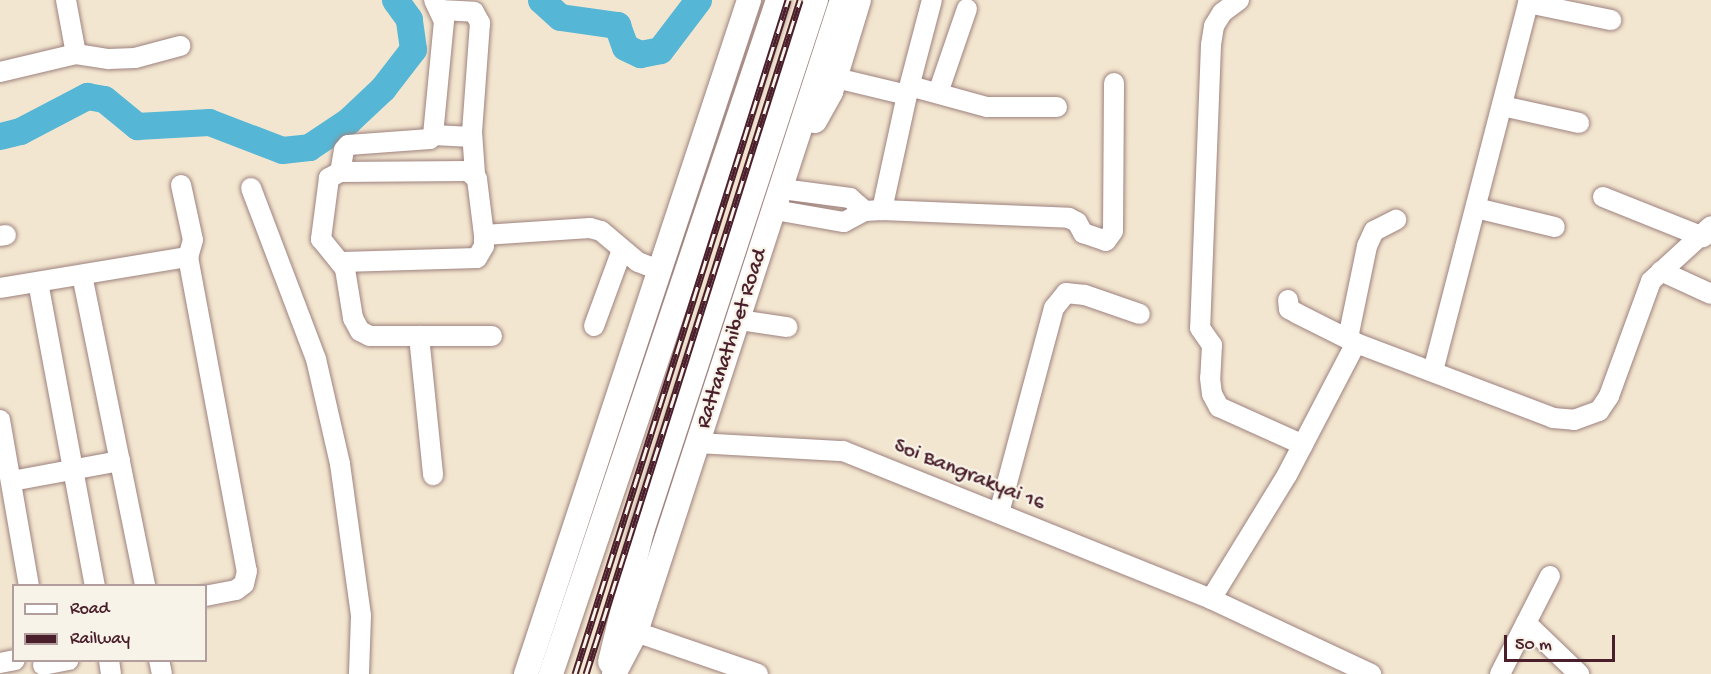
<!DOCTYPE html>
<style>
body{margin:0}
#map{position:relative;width:1711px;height:674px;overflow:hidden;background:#f3e6d0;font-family:"Gochi Hand",sans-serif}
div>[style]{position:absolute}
.river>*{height:27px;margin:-13.5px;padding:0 13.5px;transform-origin:13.5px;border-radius:13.5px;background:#56b6d5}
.roads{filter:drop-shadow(0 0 2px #9e827e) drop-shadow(0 0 2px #9e827e)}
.minor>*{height:20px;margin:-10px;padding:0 10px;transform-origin:10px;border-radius:10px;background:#fff}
.major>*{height:24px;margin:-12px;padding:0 12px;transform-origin:12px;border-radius:12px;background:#fff}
.rail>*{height:7px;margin-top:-3.5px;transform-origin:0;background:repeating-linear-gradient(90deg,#f7f3e8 0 14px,#4a1f2b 0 28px);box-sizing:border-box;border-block:2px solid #4a1f2b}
span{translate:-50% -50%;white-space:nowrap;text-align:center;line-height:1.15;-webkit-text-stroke:4.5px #f7f3e8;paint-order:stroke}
.street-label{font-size:22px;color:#4a1f2b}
.legend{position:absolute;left:12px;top:584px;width:195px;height:78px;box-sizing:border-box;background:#f7f3e8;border:2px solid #b29e9c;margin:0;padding:8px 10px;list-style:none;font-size:18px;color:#4a1f2b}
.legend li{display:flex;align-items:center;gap:12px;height:30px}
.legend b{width:30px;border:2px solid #b29e9c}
.scale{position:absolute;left:1504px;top:635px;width:111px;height:27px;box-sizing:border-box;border:3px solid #4a1f2b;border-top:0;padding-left:8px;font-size:18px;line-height:21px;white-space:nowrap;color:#4a1f2b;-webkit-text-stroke:4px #f7f3e8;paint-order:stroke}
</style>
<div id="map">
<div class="river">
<i style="left:541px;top:0;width:25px;rotate:42deg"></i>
<i style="left:560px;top:17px;width:58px;rotate:8deg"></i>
<i style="left:617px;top:25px;width:23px;rotate:70deg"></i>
<i style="left:625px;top:47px;width:17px;rotate:25deg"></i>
<i style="left:640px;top:54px;width:20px;rotate:-11deg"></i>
<i style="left:660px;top:50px;width:63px;rotate:-52.8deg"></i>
<i style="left:0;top:136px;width:21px;rotate:-14deg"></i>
<i style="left:20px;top:131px;width:76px;rotate:-27.6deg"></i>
<i style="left:87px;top:96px;width:17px;rotate:10deg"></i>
<i style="left:104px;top:99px;width:43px;rotate:39.3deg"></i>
<i style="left:137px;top:126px;width:72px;rotate:-3.2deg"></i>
<i style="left:209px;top:122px;width:78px;rotate:21deg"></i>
<i style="left:282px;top:150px;width:27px;rotate:-6deg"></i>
<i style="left:309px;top:147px;width:47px;rotate:-33.7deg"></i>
<i style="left:348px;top:121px;width:48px;rotate:-43.3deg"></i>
<i style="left:383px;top:88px;width:49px;rotate:-52.4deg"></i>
<i style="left:413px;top:49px;width:30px;rotate:-98deg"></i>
<i style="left:409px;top:19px;width:24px;rotate:-126deg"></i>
</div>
<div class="roads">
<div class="minor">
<i style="left:66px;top:0;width:55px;rotate:79.5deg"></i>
<i style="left:434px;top:0;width:23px;rotate:65deg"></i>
<i style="left:444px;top:21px;width:115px;rotate:95.5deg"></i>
<i style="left:433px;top:135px;width:5px;rotate:127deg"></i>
<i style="left:430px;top:139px;width:82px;rotate:175.8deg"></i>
<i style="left:348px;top:145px;width:6px;rotate:129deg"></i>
<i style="left:344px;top:150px;width:22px;rotate:100deg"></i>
<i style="left:340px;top:172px;width:128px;rotate:-0.4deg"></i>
<i style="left:468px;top:171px;width:12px;rotate:42deg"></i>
<i style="left:477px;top:179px;width:56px;rotate:82.9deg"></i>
<i style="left:484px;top:235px;width:106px;rotate:-3.8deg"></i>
<i style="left:590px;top:228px;width:11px;rotate:15deg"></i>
<i style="left:601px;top:231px;width:48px;rotate:40deg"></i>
<i style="left:638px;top:262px;width:22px;rotate:21deg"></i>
<i style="left:1239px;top:0;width:21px;rotate:143deg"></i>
<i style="left:1222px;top:13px;width:15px;rotate:122deg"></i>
<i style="left:1214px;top:26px;width:19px;rotate:99deg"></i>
<i style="left:1211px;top:45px;width:283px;rotate:92.2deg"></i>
<i style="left:1200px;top:328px;width:21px;rotate:55deg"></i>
<i style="left:1212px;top:345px;width:33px;rotate:93deg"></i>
<i style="left:1210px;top:378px;width:16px;rotate:83deg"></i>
<i style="left:1212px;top:394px;width:15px;rotate:62deg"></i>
<i style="left:1219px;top:407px;width:92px;rotate:24.3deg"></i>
<i style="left:1528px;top:3px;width:85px;rotate:11.6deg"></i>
<i style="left:440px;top:10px;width:34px;rotate:3deg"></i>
<i style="left:474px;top:12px;width:13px;rotate:61deg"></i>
<i style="left:480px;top:23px;width:109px;rotate:94.2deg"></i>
<i style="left:472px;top:132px;width:42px;rotate:85.9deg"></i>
<i style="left:0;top:72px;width:78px;rotate:-13.3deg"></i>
<i style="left:76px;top:54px;width:33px;rotate:9deg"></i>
<i style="left:109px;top:59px;width:26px;rotate:-2deg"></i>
<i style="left:135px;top:58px;width:47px;rotate:-14.9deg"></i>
<i style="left:836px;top:78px;width:73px;rotate:13.5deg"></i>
<i style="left:907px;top:95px;width:118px;rotate:102.3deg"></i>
<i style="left:910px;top:86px;width:80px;rotate:15.3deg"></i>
<i style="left:987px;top:107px;width:70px"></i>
<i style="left:938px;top:93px;width:89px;rotate:-71deg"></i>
<i style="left:907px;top:95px;width:98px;rotate:-75.3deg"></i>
<i style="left:1502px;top:106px;width:79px;rotate:12.4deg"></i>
<i style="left:433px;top:135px;width:39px;rotate:3deg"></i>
<i style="left:340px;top:172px;width:13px;rotate:151deg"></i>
<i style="left:329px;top:178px;width:62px;rotate:97.5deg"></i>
<i style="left:321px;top:239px;width:38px;rotate:51deg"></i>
<i style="left:345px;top:269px;width:50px;rotate:80.7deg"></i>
<i style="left:353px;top:318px;width:15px;rotate:62deg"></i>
<i style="left:360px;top:331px;width:11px;rotate:27deg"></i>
<i style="left:370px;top:336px;width:122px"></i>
<i style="left:181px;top:185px;width:56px;rotate:77.7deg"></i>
<i style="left:193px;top:240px;width:18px;rotate:106deg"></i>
<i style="left:188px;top:257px;width:319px;rotate:79.4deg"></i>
<i style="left:247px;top:571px;width:13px;rotate:103deg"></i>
<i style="left:244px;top:584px;width:10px;rotate:143deg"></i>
<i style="left:236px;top:590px;width:31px;rotate:169deg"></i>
<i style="left:251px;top:188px;width:183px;rotate:69.2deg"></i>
<i style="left:316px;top:359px;width:108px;rotate:77.1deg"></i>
<i style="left:340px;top:464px;width:153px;rotate:82.1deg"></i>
<i style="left:361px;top:616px;width:58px;rotate:92deg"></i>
<i style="left:782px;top:189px;width:69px;rotate:7.5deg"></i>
<i style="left:850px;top:198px;width:20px;rotate:41deg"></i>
<i style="left:1603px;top:197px;width:108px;rotate:21.8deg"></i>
<i style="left:1476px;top:208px;width:81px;rotate:13.5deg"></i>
<i style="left:775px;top:210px;width:70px;rotate:9.9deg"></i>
<i style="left:844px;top:222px;width:24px;rotate:-28deg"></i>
<i style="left:865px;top:211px;width:17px;rotate:-3deg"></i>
<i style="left:882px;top:210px;width:187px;rotate:2.4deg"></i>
<i style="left:1069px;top:218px;width:9px;rotate:27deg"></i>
<i style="left:1077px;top:222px;width:13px;rotate:61deg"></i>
<i style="left:1083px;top:233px;width:24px;rotate:19deg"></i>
<i style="left:1106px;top:241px;width:12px;rotate:-55deg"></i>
<i style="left:1113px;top:231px;width:148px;rotate:-89.6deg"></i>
<i style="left:0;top:236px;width:6px;rotate:-9deg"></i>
<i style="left:342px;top:262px;width:135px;rotate:-1.7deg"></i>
<i style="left:477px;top:258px;width:14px;rotate:-60deg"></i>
<i style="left:484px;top:246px;width:11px;rotate:-90deg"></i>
<i style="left:1661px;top:271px;width:55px;rotate:24.7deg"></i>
<i style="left:82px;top:275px;width:317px;rotate:78.5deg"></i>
<i style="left:38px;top:282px;width:309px;rotate:79.4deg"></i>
<i style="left:0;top:288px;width:191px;rotate:-9.4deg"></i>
<i style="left:1288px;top:300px;width:9px;rotate:84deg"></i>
<i style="left:1289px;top:309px;width:10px;rotate:29deg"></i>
<i style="left:1298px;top:314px;width:65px;rotate:26.6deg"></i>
<i style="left:740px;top:320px;width:48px;rotate:8.5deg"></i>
<i style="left:594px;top:326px;width:81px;rotate:-69.8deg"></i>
<i style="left:419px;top:336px;width:140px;rotate:84.2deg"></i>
<i style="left:1348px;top:338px;width:94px;rotate:-78.3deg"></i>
<i style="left:1367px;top:246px;width:17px;rotate:-65deg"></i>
<i style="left:1374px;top:231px;width:25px;rotate:-27deg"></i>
<i style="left:1433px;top:371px;width:383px;rotate:-75.5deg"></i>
<i style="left:0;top:420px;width:169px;rotate:80.1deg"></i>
<i style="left:698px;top:443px;width:145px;rotate:3.2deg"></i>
<i style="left:843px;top:451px;width:397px;rotate:21.9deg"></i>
<i style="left:1211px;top:599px;width:177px;rotate:25.1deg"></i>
<i style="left:12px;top:481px;width:110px;rotate:-10.5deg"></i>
<i style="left:999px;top:513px;width:212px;rotate:-75deg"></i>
<i style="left:1054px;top:308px;width:19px;rotate:-51deg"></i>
<i style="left:1066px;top:293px;width:19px;rotate:6deg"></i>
<i style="left:1085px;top:295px;width:58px;rotate:19.1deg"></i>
<i style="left:1211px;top:599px;width:145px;rotate:-58.5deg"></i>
<i style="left:1287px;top:475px;width:149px;rotate:-62.4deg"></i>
<i style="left:1356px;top:343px;width:211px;rotate:20.8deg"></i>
<i style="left:1553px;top:418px;width:21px;rotate:5deg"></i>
<i style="left:1574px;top:420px;width:27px;rotate:-20deg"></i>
<i style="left:1599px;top:411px;width:18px;rotate:-56deg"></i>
<i style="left:1609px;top:396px;width:122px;rotate:-69.9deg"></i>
<i style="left:1651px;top:281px;width:81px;rotate:-42.5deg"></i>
<i style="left:1526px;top:623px;width:74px;rotate:43.9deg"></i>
<i style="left:636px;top:632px;width:129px;rotate:19deg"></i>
<i style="left:109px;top:660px;width:14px;rotate:82deg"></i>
<i style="left:159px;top:660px;width:14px;rotate:78deg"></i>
<i style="left:0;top:663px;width:15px;rotate:-11deg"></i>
<i style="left:43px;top:665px;width:26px;rotate:-11deg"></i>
<i style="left:1500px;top:674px;width:110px;rotate:-63deg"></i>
</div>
<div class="major">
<i style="left:815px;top:121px;width:33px;rotate:-61deg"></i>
<i style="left:831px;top:92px;width:96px;rotate:-73.1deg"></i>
<i style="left:610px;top:662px;width:135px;rotate:-76.3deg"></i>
<i style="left:642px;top:531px;width:559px;rotate:-71.86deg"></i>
<i style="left:526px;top:674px;width:710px;rotate:-71.69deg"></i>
<i style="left:551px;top:674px;width:711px;rotate:-71.39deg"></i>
<i style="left:614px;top:674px;width:47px;rotate:-62.4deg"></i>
<i style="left:636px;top:632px;width:665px;rotate:-71.95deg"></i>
</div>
</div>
<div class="rail">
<i style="left:575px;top:674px;width:707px;rotate:-72.46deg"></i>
<i style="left:586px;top:674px;width:707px;rotate:-72.38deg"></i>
</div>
<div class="street-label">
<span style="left:733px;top:339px;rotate:-72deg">Rattanathibet Road</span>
<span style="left:969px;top:476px;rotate:22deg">Soi Bangrakyai 16</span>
</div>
<ul class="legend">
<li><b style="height:8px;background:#fff"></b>Road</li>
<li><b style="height:8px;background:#4a1f2b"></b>Railway</li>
</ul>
<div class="scale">50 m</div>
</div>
